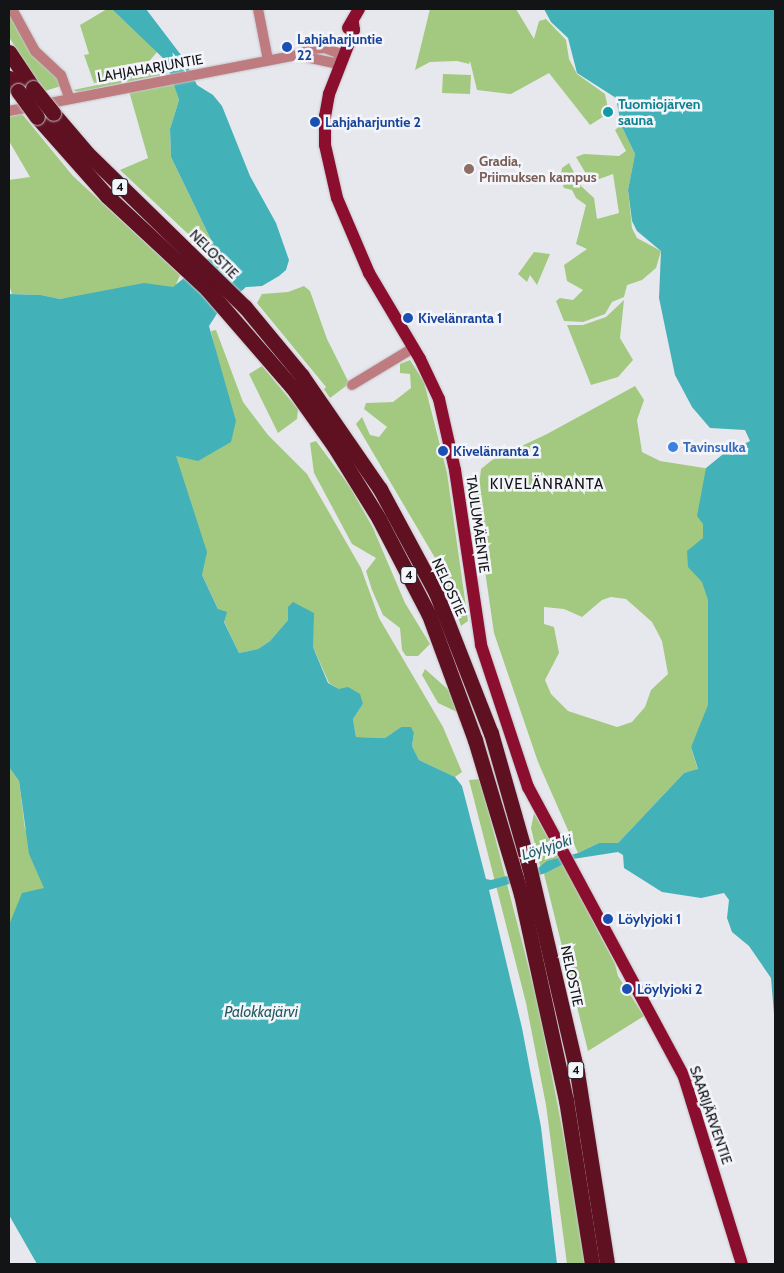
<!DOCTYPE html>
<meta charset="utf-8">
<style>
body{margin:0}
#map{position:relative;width:784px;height:1273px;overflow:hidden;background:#e7e8ed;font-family:Cabin,sans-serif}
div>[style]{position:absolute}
.green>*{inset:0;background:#a3c980}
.water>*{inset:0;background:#43b1b8}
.roads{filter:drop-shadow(0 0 1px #c5c6ca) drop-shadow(0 0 1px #c5c6ca)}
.minor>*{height:10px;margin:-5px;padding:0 5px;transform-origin:5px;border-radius:5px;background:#be7c81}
.major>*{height:12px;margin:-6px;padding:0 6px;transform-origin:6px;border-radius:6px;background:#8c0e2f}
.highway>*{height:15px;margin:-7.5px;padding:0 7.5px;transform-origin:7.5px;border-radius:7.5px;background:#5f1021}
.bridges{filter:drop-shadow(0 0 1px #c5c6ca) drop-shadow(0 0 1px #c5c6ca)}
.highway-bridge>*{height:15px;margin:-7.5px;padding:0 7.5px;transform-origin:7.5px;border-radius:7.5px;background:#5f1021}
.dots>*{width:14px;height:14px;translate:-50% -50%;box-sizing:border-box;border:2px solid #f4f5fa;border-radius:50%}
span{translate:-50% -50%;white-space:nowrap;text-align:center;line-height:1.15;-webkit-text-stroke:5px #f4f5fa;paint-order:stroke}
.shield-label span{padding:1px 4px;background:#f4f5fa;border:1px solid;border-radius:4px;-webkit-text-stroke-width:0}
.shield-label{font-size:12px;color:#131415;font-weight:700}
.transit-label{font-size:14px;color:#164399;font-weight:700}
.left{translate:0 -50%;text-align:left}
.street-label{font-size:14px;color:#131415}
.culture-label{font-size:14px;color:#0d838f;font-weight:700}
.education-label{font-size:14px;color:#785e54;font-weight:700}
.shop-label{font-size:14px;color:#366cbe;font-weight:700}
.neighbourhood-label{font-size:15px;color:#131415;letter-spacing:1px}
.water-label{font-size:15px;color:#205c60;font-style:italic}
.frame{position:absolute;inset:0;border:10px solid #131415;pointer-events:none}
</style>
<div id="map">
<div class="green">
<i style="clip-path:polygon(9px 9px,51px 66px,61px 86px,45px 91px,23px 60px,9px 37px)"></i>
<i style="clip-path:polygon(107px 9px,113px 9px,157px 52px,146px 65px,119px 77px,94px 83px,84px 55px,89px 54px,80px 25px)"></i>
<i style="clip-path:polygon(430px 9px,516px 9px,534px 39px,539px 21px,546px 19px,566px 40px,569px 59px,577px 74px,605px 94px,609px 113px,590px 125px,549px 73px,511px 94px,477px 90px,470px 61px,469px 64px,457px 61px,430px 62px,415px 70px)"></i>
<i style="clip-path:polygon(148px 69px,157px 70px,161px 75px,78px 92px,73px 90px,122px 80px)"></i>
<i style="clip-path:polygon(443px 74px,471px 75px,470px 94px,442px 93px)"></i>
<i style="clip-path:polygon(174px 84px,179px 100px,170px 129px,171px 157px,214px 246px,202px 247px,120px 170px,148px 158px,129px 91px)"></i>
<i style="clip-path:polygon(22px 114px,73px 176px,180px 275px,175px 287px,60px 299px,41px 295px,12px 294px,9px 285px,9px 180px,30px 177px,9px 141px,9px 117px)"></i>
<i style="clip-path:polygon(621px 125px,635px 154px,628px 190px,632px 228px,637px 238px,661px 251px,656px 268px,642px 280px,627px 285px,624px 297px,612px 302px,605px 314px,583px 322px,564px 321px,556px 301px,560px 298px,573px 300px,583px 290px,567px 281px,564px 265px,587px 249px,576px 244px,586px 205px,576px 198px,572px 190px,564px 188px,560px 178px,562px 168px,569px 163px,581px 186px,594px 198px,597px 219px,619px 213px,613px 174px,591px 182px,576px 157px,584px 154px,619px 156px,626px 151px,615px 130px)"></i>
<i style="clip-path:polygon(534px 252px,550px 254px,537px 285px,530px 275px,527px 282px,518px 274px)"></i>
<i style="clip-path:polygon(304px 286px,310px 291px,327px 339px,348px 381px,346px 386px,330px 398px,324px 389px,326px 387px,257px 303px,262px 294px,288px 292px)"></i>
<i style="clip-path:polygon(624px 300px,620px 338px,633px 360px,618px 377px,591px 385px,567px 325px,583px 325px,606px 317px)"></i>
<i style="clip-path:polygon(216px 330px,243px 402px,268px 435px,307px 474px,361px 568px,379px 618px,443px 727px,462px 772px,455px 777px,419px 760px,412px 746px,414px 733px,401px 727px,385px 738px,356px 737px,353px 719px,363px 704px,329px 683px,313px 647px,313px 613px,288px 607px,288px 620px,270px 641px,258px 649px,239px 653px,202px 575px,149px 552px,168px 410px,215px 349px,211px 331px)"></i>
<i style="clip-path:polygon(410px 360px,424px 382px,447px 473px,468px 621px,461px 626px,441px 568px,356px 424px,362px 417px,370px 435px,379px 437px,387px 427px,364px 409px,366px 403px,393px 402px,411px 388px,410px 374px,400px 373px,400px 364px)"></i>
<i style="clip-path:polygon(262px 366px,298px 409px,297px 419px,278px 433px,249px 374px)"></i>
<i style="clip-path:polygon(evenodd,635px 386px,644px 400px,637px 420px,642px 452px,660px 461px,717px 470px,748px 616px,691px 747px,698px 770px,684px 773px,618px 843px,599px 843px,578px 853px,538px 762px,494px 633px,473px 488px,479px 486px,481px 469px,492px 460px,547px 434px,635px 386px,611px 597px,626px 599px,652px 622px,662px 641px,668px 674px,651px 690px,645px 707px,632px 722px,617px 727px,568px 711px,551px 694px,545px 680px,559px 653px,554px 627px,544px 624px,544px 607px,564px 609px,582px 617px,602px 600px,611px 597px)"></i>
<i style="clip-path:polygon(316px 441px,350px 487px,373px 528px,405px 603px,430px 644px,418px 656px,406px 656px,402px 650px,400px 628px,383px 615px,372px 590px,366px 571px,376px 558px,352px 544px,314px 473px,310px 443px)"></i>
<i style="clip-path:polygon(425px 669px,452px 693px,457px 712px,438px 703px,422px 675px)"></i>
<i style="clip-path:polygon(evenodd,9px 741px,61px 839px,9px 1006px,9px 741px,9px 767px,37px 797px,32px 832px,25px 829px,19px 781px,9px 767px)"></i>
<i style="clip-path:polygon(480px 779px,538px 1004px,569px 1164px,585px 1264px,567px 1264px,546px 1105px,526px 1003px,469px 780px)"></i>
<i style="clip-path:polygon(534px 813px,560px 859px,540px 866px,531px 828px)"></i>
<i style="clip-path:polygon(563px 864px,615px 964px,618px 976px,644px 1016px,588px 1051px,544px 874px)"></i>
</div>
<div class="water">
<i style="clip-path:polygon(112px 9px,146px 9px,184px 59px,197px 85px,213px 95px,222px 106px,250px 176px,276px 223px,289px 260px,286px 270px,279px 276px,262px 286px,246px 287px,218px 312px,209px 326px,236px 421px,231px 442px,198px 461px,176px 456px,207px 552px,202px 575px,218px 609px,227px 612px,224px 622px,239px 653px,258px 649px,270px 641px,288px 620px,288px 607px,293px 602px,314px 613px,313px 647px,328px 683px,339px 689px,348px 687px,360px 694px,363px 704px,353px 719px,356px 737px,385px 738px,401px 727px,411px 727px,414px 733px,412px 746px,419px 760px,455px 777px,462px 786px,486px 879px,491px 880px,538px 868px,547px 861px,578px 853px,599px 843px,618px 843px,684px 773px,698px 769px,691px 747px,708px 705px,708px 600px,702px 582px,688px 567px,687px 551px,703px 538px,703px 524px,697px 516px,706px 468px,722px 455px,750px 441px,745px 430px,710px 428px,692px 407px,675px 375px,659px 298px,661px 251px,637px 231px,632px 221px,628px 190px,635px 154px,621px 125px,616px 98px,577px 73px,568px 38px,551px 22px,544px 9px,775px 9px,775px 1026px,771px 978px,749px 946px,732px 932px,727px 918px,729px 900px,724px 893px,701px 898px,662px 892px,624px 868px,623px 855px,618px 852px,573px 859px,546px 873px,489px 890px,522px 1028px,541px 1127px,557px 1264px,37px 1264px,9px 1215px,9px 925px,22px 893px,44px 888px,29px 854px,19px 781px,9px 767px,9px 294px,41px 295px,60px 299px,144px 283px,173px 287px,211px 256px,214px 246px,171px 157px,170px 129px,179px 100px,166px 61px)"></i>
</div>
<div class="roads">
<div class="minor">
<i style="left:12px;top:9px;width:48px;rotate:61.3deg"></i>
<i style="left:35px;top:51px;width:35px;rotate:43deg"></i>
<i style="left:61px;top:75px;width:23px;rotate:70deg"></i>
<i style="left:258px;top:9px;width:52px;rotate:78.9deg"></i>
<i style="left:9px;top:111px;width:293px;rotate:-11deg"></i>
<i style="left:297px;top:55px;width:15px;rotate:-23deg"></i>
<i style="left:311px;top:49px;width:14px;rotate:-4deg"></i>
<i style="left:325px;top:48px;width:14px;rotate:21deg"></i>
<i style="left:338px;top:53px;width:8px;rotate:67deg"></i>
<i style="left:341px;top:60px;width:8px;rotate:157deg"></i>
<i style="left:334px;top:63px;width:38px;rotate:-168deg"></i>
<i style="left:352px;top:385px;width:71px;rotate:-31.2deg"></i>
</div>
<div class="major">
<i style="left:353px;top:23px;width:7px;rotate:82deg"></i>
<i style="left:354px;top:30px;width:69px;rotate:111.3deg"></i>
<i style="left:329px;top:94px;width:22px;rotate:100deg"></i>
<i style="left:325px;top:116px;width:29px;rotate:90deg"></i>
<i style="left:325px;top:145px;width:54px;rotate:77.2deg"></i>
<i style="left:337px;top:198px;width:82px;rotate:66.9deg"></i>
<i style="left:369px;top:273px;width:100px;rotate:59.3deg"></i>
<i style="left:420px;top:359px;width:44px;rotate:64.6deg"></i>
<i style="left:439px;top:399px;width:73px;rotate:77.3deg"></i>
<i style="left:455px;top:470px;width:177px;rotate:81.5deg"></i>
<i style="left:481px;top:645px;width:150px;rotate:71.7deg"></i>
<i style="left:528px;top:787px;width:329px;rotate:61.7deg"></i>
<i style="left:684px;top:1077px;width:196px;rotate:72.8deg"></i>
<i style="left:348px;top:28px;width:22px;rotate:-60deg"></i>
</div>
<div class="highway">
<i style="left:9px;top:52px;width:43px;rotate:56.3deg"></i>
<i style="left:9px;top:78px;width:16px;rotate:55deg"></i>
<i style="left:53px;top:113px;width:52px;rotate:49.6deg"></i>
<i style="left:87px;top:153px;width:221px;rotate:44.3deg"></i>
<i style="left:245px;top:307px;width:89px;rotate:50.4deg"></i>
<i style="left:302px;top:376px;width:137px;rotate:55.4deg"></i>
<i style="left:380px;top:489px;width:118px;rotate:61.7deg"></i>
<i style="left:436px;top:593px;width:150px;rotate:68.6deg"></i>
<i style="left:491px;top:733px;width:138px;rotate:74.1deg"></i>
<i style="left:529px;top:866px;width:212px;rotate:76.9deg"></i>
<i style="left:577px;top:1072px;width:194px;rotate:81.1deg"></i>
<i style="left:37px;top:117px;width:106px;rotate:48.5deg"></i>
<i style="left:107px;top:196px;width:137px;rotate:42.9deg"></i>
<i style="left:207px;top:289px;width:130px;rotate:49.1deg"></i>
<i style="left:292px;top:387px;width:72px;rotate:54.6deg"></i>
<i style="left:334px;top:446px;width:86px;rotate:58.3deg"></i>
<i style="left:379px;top:519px;width:108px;rotate:62.5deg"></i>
<i style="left:429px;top:615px;width:133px;rotate:69.8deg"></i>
<i style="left:475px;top:740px;width:161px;rotate:73.4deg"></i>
<i style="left:521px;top:894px;width:211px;rotate:77.7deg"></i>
<i style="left:566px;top:1100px;width:166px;rotate:81deg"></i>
</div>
</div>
<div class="bridges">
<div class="highway-bridge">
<i style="left:33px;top:88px;width:32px;rotate:51deg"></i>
<i style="left:18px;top:91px;width:32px;rotate:54deg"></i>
</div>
</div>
<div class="dots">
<i style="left:287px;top:47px;background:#1a4fb4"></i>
<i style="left:608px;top:112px;background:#0f9aa8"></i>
<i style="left:315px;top:122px;background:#1a4fb4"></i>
<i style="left:469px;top:169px;background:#8d6e63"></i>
<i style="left:408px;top:318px;background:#1a4fb4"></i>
<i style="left:673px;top:447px;background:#3f7fe0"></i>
<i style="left:443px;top:451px;background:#1a4fb4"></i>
<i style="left:608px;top:919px;background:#1a4fb4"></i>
<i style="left:627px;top:989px;background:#1a4fb4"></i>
</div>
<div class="shield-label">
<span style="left:120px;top:187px">4</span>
<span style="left:409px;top:575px">4</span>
<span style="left:576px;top:1070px">4</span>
</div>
<div class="transit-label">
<span class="left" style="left:297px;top:47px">Lahjaharjuntie<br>22</span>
<span class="left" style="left:325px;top:122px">Lahjaharjuntie 2</span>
<span class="left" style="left:418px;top:318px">Kivelänranta 1</span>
<span class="left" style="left:453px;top:451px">Kivelänranta 2</span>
<span class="left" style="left:618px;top:919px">Löylyjoki 1</span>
<span class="left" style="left:637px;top:989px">Löylyjoki 2</span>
</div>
<div class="street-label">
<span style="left:150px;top:68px;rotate:-10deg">LAHJAHARJUNTIE</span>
<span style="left:214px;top:254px;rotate:45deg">NELOSTIE</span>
<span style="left:478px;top:524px;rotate:82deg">TAULUMÄENTIE</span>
<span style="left:449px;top:587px;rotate:65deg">NELOSTIE</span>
<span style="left:572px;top:976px;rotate:78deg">NELOSTIE</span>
<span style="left:711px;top:1115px;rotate:71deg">SAARIJÄRVENTIE</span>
</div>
<div class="culture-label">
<span class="left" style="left:618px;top:112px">Tuomiojärven<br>sauna</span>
</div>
<div class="education-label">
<span class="left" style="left:479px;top:169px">Gradia,<br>Priimuksen kampus</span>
</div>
<div class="shop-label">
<span class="left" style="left:683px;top:447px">Tavinsulka</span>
</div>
<div class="neighbourhood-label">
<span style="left:547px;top:485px">KIVELÄNRANTA</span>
</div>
<div class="water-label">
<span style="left:547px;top:848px;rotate:-18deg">Löylyjoki</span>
<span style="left:261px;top:1013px">Palokkajärvi</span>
</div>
<div class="frame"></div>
</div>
